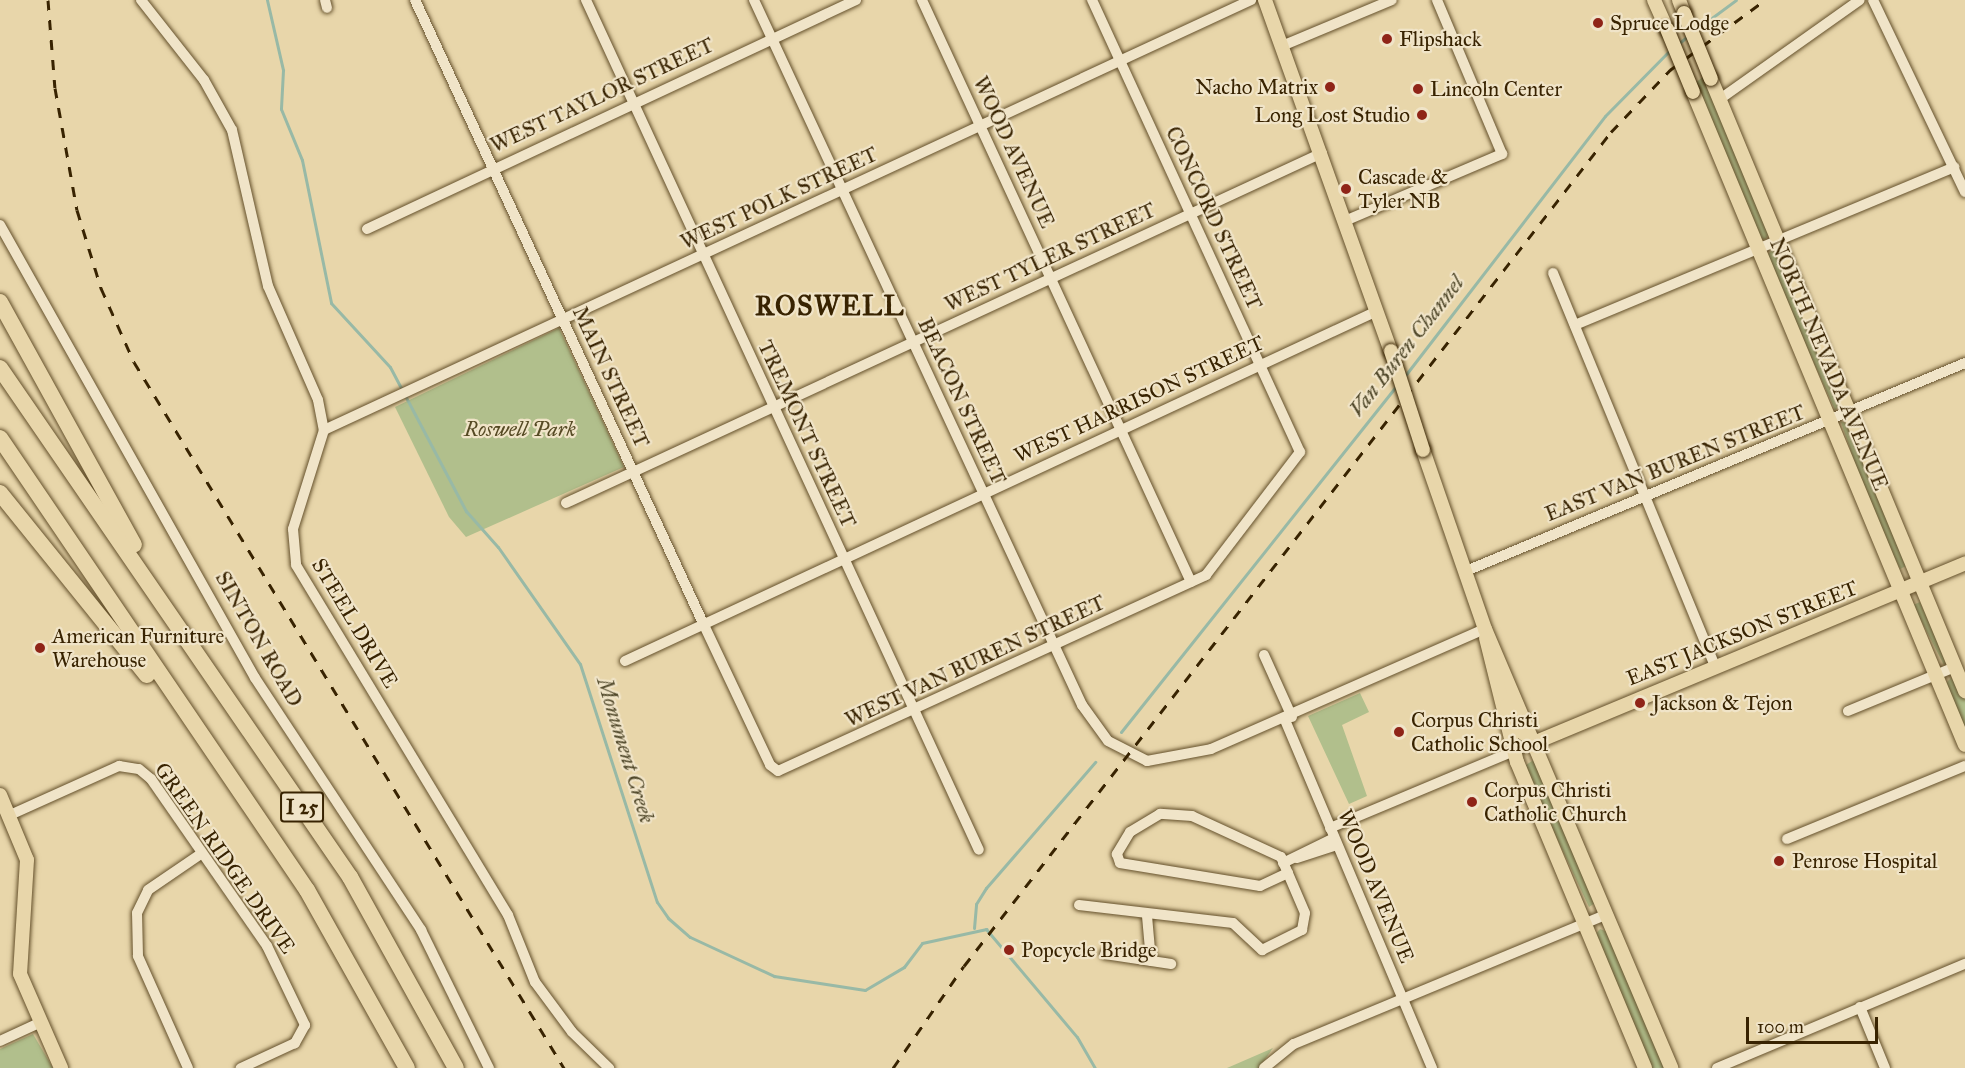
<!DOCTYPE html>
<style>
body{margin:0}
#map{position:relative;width:1965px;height:1068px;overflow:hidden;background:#e8d6aa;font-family:"IM FELL Great Primer",serif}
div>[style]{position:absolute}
.green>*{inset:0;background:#b1bf8c}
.stream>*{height:3px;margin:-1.5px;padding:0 1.5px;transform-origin:1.5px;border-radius:1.5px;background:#98b9a6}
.roads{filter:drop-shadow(0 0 2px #64502b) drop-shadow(0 0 2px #64502b)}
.minor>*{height:10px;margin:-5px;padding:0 5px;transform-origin:5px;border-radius:5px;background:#f0e4c8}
.major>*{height:14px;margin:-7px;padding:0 7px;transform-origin:7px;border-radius:7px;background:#e8d6aa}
.highway>*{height:16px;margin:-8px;padding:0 8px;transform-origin:8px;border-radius:8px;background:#e8d6aa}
.rail>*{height:3px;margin-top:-1.5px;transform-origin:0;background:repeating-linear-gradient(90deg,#382301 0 10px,transparent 0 20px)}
.bridges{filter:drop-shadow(0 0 2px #382301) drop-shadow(0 0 2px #382301)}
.major-bridge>*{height:14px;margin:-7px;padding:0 7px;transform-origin:7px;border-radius:7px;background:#e8d6aa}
.dots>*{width:16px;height:16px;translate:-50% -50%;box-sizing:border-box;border:3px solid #f0e4c8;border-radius:50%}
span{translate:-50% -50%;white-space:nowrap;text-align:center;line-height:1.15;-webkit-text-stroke:4.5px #f0e4c8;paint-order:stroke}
.shield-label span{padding:2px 4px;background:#f0e4c8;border:2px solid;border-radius:4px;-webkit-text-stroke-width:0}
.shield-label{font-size:20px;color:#382301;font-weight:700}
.poi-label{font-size:21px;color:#382301}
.left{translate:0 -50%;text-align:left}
.right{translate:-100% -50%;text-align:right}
.street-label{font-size:21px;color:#382301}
.park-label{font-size:21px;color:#564a24;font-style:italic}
.water-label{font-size:22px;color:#50482a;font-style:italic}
.district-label{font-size:27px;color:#382301;font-weight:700;letter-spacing:1.5px}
.scale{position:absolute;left:1746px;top:1017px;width:132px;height:27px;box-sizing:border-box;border:3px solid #382301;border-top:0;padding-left:8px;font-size:18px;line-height:21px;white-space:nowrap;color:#382301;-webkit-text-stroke:4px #f0e4c8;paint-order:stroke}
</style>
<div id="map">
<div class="green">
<i style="clip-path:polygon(1704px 76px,1769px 233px,1766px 239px,1761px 239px,1694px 84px)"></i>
<i style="clip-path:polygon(1771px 251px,1778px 252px,1841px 404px,1835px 410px,1766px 257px)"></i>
<i style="clip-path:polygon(559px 328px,624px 467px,466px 537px,449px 517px,395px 407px)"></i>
<i style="clip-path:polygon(1841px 422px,1850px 423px,1908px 565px,1900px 569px,1869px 505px)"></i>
<i style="clip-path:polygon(1920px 602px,1947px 663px,1944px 665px,1913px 605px)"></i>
<i style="clip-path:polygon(1953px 676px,1965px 695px,1965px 729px,1946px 683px)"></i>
<i style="clip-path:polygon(1360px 693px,1369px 712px,1342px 725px,1367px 796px,1349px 804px,1308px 716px)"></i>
<i style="clip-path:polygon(1535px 759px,1595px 903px,1589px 907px,1529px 779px,1526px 765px)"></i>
<i style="clip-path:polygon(1600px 929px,1608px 932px,1665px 1068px,1650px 1068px,1595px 935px)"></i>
<i style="clip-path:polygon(33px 1034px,53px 1068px,0 1068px,0 1049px)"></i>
<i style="clip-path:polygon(1273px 1048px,1259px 1068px,1227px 1068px)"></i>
</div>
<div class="stream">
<i style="left:267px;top:0;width:72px;rotate:77.1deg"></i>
<i style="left:283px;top:70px;width:39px;rotate:93deg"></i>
<i style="left:281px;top:109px;width:55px;rotate:67.6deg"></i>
<i style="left:302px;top:160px;width:146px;rotate:78.5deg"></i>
<i style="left:331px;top:303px;width:87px;rotate:47.3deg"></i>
<i style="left:390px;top:367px;width:163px;rotate:62.2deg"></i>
<i style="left:466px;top:511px;width:48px;rotate:48.4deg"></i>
<i style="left:498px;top:547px;width:143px;rotate:55deg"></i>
<i style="left:580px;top:664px;width:250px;rotate:72.1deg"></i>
<i style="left:657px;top:902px;width:19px;rotate:55deg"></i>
<i style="left:668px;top:918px;width:29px;rotate:41deg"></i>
<i style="left:690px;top:937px;width:93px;rotate:24.9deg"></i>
<i style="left:774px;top:976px;width:92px;rotate:8.7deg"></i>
<i style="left:865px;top:990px;width:45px;rotate:-30.5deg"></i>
<i style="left:904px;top:967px;width:30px;rotate:-53deg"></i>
<i style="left:922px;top:943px;width:66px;rotate:-12.3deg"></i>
<i style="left:986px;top:929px;width:141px;rotate:49.9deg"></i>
<i style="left:1077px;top:1037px;width:36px;rotate:60deg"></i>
<i style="left:1694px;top:31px;width:52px;rotate:-36.4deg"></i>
<i style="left:1678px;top:44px;width:14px;rotate:-39deg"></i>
<i style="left:1404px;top:377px;width:329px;rotate:-52.4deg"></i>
<i style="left:1605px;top:116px;width:93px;rotate:-45.4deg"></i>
<i style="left:1121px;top:732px;width:445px;rotate:-51.5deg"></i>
<i style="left:974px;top:928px;width:24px;rotate:-85deg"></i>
<i style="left:976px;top:904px;width:19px;rotate:-58deg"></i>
<i style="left:986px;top:888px;width:167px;rotate:-49.1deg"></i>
</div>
<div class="roads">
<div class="minor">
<i style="left:141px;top:0;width:102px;rotate:51.8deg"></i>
<i style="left:204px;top:80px;width:57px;rotate:60.8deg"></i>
<i style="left:232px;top:130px;width:160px;rotate:77deg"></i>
<i style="left:268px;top:286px;width:124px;rotate:66.3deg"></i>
<i style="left:318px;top:400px;width:31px;rotate:79deg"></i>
<i style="left:324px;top:430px;width:104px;rotate:107.4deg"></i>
<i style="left:293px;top:529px;width:36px;rotate:85deg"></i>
<i style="left:296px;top:565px;width:409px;rotate:58.8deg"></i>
<i style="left:508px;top:915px;width:72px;rotate:68.1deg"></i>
<i style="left:535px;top:982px;width:62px;rotate:53.5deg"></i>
<i style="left:572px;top:1032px;width:52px;rotate:44.2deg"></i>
<i style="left:325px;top:0;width:8px;rotate:76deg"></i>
<i style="left:415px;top:0;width:686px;rotate:65.19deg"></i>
<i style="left:703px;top:623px;width:157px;rotate:64.7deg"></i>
<i style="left:770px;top:765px;width:10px;rotate:37deg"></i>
<i style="left:778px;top:771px;width:471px;rotate:-24.6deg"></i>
<i style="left:1206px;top:575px;width:155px;rotate:-52.6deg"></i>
<i style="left:1300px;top:452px;width:498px;rotate:-114.7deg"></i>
<i style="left:586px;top:0;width:936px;rotate:65.19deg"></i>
<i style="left:754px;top:0;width:778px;rotate:65.05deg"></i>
<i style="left:1082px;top:705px;width:44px;rotate:54.2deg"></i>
<i style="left:1108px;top:741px;width:44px;rotate:27.1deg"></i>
<i style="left:1147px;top:761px;width:65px;rotate:-10.6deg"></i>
<i style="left:1211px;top:749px;width:299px;rotate:-23.7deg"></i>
<i style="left:922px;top:0;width:641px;rotate:65.19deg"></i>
<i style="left:1873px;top:0;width:213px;rotate:64.4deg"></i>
<i style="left:1282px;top:46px;width:119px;rotate:-22.7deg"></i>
<i style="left:1720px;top:99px;width:171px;rotate:-35.3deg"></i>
<i style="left:1345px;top:221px;width:171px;rotate:-23.1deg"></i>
<i style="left:1502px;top:154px;width:167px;rotate:-112.9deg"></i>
<i style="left:0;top:225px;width:520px;rotate:60.62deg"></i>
<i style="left:255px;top:678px;width:302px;rotate:56.6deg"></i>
<i style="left:421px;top:930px;width:154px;rotate:63.8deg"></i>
<i style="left:367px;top:229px;width:540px;rotate:-25.09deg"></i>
<i style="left:1553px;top:273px;width:425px;rotate:67.6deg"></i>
<i style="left:1575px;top:325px;width:411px;rotate:-22.6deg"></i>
<i style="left:324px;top:430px;width:1022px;rotate:-24.88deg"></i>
<i style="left:566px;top:503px;width:833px;rotate:-24.84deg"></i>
<i style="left:1466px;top:571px;width:541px;rotate:-22.63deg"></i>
<i style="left:1264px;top:655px;width:68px;rotate:65.7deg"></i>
<i style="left:625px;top:661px;width:829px;rotate:-24.96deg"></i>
<i style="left:1848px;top:711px;width:116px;rotate:-22.4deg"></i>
<i style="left:1285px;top:720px;width:378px;rotate:67.1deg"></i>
<i style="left:10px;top:815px;width:120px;rotate:-24.2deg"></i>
<i style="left:119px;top:766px;width:20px;rotate:9deg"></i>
<i style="left:139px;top:769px;width:16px;rotate:40deg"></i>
<i style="left:151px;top:779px;width:203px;rotate:55.2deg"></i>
<i style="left:267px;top:946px;width:88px;rotate:64.3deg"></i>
<i style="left:305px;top:1025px;width:21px;rotate:119deg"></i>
<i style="left:295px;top:1043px;width:60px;rotate:155.2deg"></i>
<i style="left:1330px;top:828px;width:223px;rotate:-22.7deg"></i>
<i style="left:1787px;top:839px;width:192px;rotate:-22.3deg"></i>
<i style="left:1297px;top:858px;width:42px;rotate:-18deg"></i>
<i style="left:1283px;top:863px;width:57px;rotate:-26.1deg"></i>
<i style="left:1079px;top:905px;width:155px;rotate:6.7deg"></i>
<i style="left:1233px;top:923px;width:40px;rotate:43deg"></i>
<i style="left:1262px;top:950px;width:45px;rotate:-26.6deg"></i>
<i style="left:1302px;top:930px;width:17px;rotate:-80deg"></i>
<i style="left:1305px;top:913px;width:61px;rotate:-113.2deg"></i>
<i style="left:1281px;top:857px;width:98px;rotate:-155.3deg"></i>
<i style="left:1192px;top:816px;width:32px;rotate:-176deg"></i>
<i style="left:1160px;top:814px;width:35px;rotate:149deg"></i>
<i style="left:1130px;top:832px;width:26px;rotate:121deg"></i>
<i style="left:1117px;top:854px;width:9px;rotate:72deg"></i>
<i style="left:1120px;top:863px;width:142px;rotate:9.3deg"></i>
<i style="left:1260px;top:886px;width:31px;rotate:-25deg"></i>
<i style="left:1147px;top:916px;width:45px;rotate:84.9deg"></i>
<i style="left:1105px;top:954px;width:67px;rotate:8.6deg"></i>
<i style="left:1860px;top:1007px;width:66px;rotate:67.7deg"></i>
<i style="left:0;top:1041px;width:43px;rotate:-24.8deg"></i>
<i style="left:188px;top:1068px;width:123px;rotate:-114.1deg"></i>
<i style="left:138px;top:956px;width:43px;rotate:-91.3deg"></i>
<i style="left:137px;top:913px;width:25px;rotate:-64deg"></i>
<i style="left:148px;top:890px;width:65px;rotate:-34.4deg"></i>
<i style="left:1264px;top:1068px;width:38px;rotate:-39deg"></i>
<i style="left:1294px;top:1044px;width:338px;rotate:-22.5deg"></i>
<i style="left:1717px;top:1068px;width:269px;rotate:-22.8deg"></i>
</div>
<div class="major">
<i style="left:1265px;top:0;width:373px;rotate:70.3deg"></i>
<i style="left:1654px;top:0;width:32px;rotate:66deg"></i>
<i style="left:1679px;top:0;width:14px;rotate:69deg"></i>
<i style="left:1711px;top:79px;width:663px;rotate:67.46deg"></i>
<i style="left:1693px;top:92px;width:707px;rotate:67.39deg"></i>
<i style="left:1423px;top:450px;width:189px;rotate:70.9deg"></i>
<i style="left:1485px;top:629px;width:477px;rotate:67deg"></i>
<i style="left:1486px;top:638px;width:128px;rotate:76deg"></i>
<i style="left:1517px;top:762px;width:332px;rotate:67.3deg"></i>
<i style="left:1507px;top:705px;width:28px;rotate:64deg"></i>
<i style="left:1519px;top:730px;width:19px;rotate:36deg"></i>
<i style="left:1536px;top:742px;width:465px;rotate:-22.6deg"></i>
<i style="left:0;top:795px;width:70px;rotate:67.4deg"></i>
<i style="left:27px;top:860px;width:114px;rotate:93.5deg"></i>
<i style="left:20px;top:974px;width:103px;rotate:66.4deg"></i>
</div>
<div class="highway">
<i style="left:0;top:302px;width:277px;rotate:61.1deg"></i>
<i style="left:0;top:368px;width:618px;rotate:55.49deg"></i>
<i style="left:350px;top:877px;width:218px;rotate:61deg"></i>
<i style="left:0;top:438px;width:546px;rotate:55.82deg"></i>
<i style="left:307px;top:890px;width:204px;rotate:60.7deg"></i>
<i style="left:0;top:493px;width:234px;rotate:51.1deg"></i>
</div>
</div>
<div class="rail">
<i style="left:48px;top:0;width:88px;rotate:85.5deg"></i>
<i style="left:55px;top:88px;width:124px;rotate:79.8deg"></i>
<i style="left:77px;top:210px;width:82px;rotate:72.9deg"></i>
<i style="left:101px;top:288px;width:81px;rotate:66deg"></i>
<i style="left:134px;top:362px;width:827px;rotate:58.66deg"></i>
<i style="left:893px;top:1068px;width:124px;rotate:-55.2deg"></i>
<i style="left:964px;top:966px;width:1056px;rotate:-52.2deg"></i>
<i style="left:1611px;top:132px;width:86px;rotate:-46.4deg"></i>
<i style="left:1670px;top:70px;width:118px;rotate:-36.4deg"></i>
</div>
<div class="bridges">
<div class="major-bridge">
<i style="left:1684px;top:13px;width:71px;rotate:67.8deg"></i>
<i style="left:1667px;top:29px;width:68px;rotate:67.6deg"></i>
<i style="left:1391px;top:351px;width:104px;rotate:72.1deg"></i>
</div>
</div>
<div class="dots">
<i style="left:1598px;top:23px;background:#8f2418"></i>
<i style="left:1387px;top:39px;background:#8f2418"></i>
<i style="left:1330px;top:87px;background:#8f2418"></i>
<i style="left:1418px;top:89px;background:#8f2418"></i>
<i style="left:1422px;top:115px;background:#8f2418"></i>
<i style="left:1346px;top:189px;background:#8f2418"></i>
<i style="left:40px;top:648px;background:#8f2418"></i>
<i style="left:1640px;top:703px;background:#8f2418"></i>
<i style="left:1399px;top:732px;background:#8f2418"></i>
<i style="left:1472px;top:802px;background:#8f2418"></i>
<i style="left:1779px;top:861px;background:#8f2418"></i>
<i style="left:1009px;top:950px;background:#8f2418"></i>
</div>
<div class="shield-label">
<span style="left:302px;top:807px">I 25</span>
</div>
<div class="poi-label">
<span class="left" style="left:1610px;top:23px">Spruce Lodge</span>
<span class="left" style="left:1399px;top:39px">Flipshack</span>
<span class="right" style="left:1318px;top:87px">Nacho Matrix</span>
<span class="left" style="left:1430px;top:89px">Lincoln Center</span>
<span class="right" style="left:1410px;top:115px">Long Lost Studio</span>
<span class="left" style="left:1358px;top:189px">Cascade &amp;<br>Tyler NB</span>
<span class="left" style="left:52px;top:648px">American Furniture<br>Warehouse</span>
<span class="left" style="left:1652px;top:703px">Jackson &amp; Tejon</span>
<span class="left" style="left:1411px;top:732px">Corpus Christi<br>Catholic School</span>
<span class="left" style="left:1484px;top:802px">Corpus Christi<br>Catholic Church</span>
<span class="left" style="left:1792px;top:861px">Penrose Hospital</span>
<span class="left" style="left:1021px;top:950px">Popcycle Bridge</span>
</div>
<div class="street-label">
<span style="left:602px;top:95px;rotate:-25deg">WEST TAYLOR STREET</span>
<span style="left:1014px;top:152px;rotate:65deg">WOOD AVENUE</span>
<span style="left:779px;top:198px;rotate:-25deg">WEST POLK STREET</span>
<span style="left:1214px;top:218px;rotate:65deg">CONCORD STREET</span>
<span style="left:1050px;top:257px;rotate:-25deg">WEST TYLER STREET</span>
<span style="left:1829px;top:364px;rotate:67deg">NORTH NEVADA AVENUE</span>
<span style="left:611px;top:377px;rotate:65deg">MAIN STREET</span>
<span style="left:1139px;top:399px;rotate:-25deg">WEST HARRISON STREET</span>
<span style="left:962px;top:401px;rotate:65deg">BEACON STREET</span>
<span style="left:807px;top:434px;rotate:65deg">TREMONT STREET</span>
<span style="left:1675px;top:463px;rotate:-22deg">EAST VAN BUREN STREET</span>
<span style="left:355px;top:623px;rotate:59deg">STEEL DRIVE</span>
<span style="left:1742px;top:633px;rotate:-22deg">EAST JACKSON STREET</span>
<span style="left:259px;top:639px;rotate:60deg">SINTON ROAD</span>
<span style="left:975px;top:661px;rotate:-25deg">WEST VAN BUREN STREET</span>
<span style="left:225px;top:858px;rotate:55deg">GREEN RIDGE DRIVE</span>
<span style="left:1376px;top:886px;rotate:67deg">WOOD AVENUE</span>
</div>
<div class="park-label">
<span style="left:520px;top:429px">Roswell Park</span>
</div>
<div class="water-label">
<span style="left:1406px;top:346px;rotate:-52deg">Van Buren Channel</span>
<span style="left:626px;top:750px;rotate:73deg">Monument Creek</span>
</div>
<div class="district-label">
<span style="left:830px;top:306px">ROSWELL</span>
</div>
<div class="scale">100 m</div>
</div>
